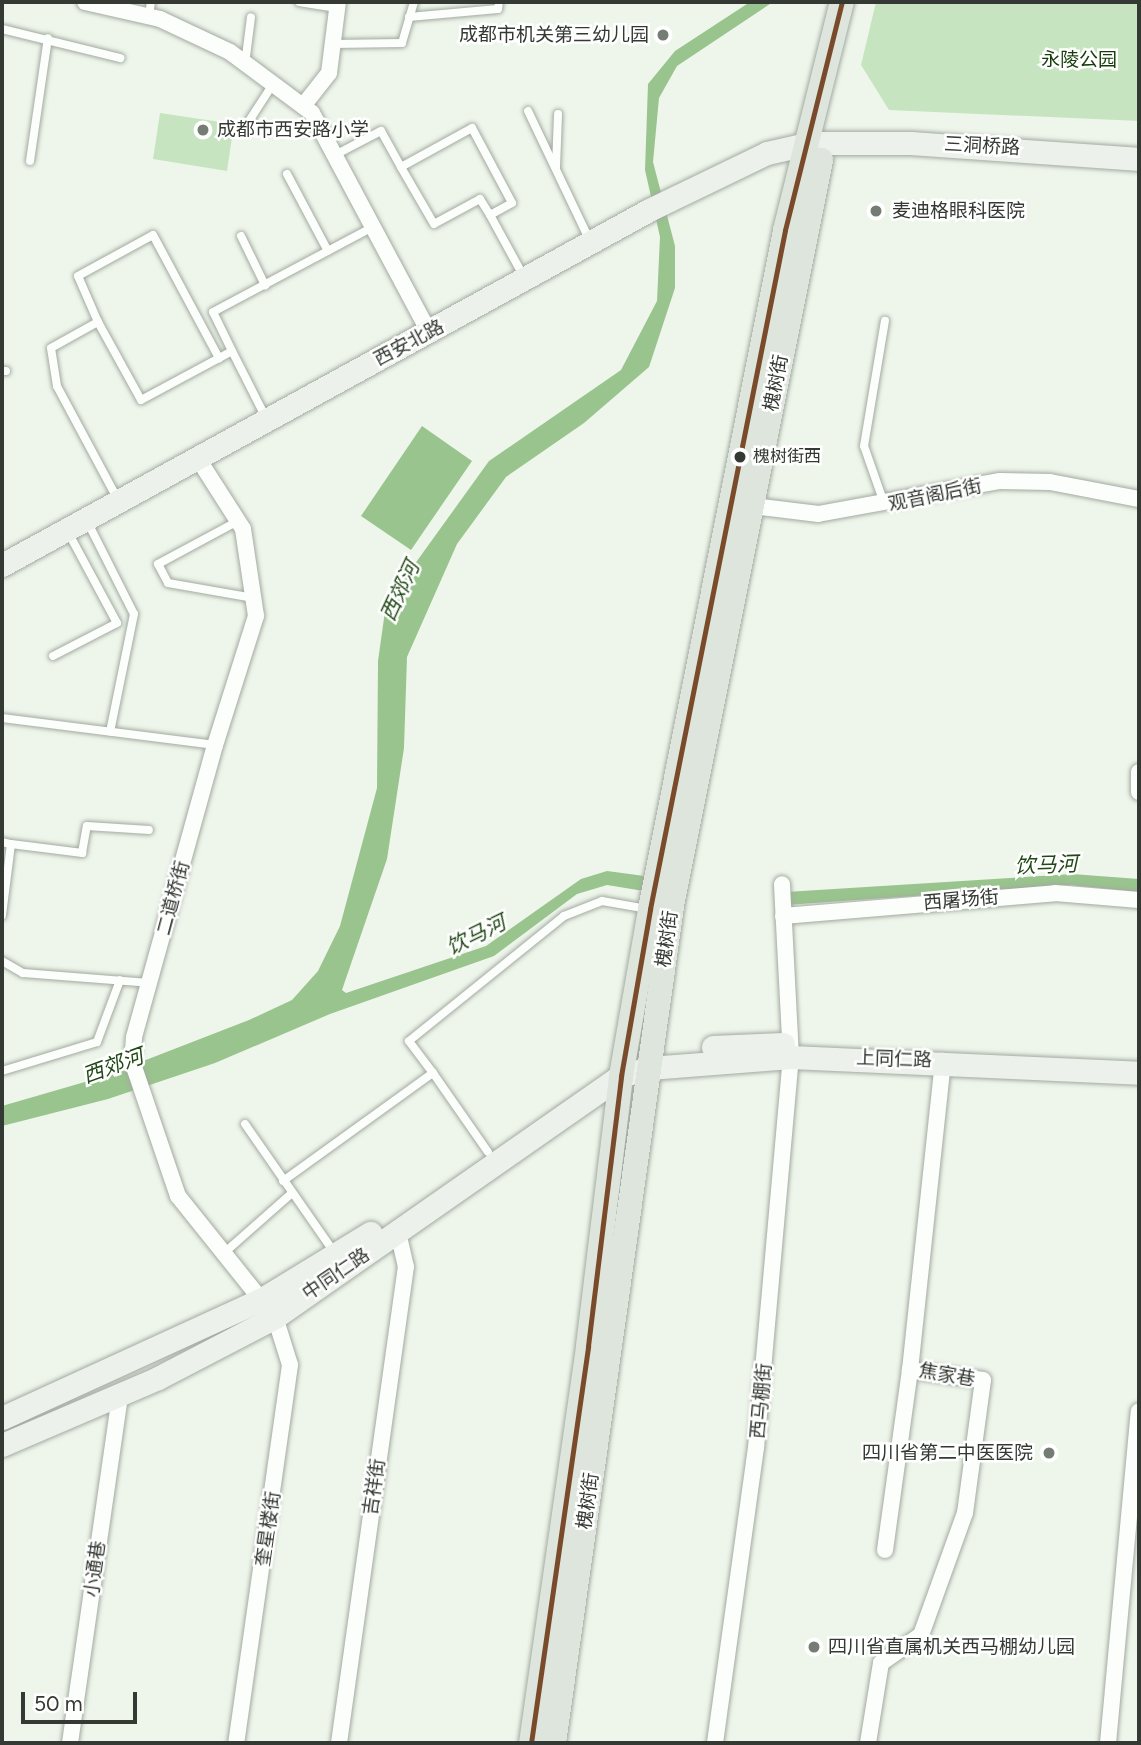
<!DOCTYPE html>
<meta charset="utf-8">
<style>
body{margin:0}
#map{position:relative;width:1141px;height:1745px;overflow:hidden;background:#eef6eb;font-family:Figtree,"Noto Sans SC",sans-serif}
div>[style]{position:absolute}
.green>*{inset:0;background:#c7e4c0}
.water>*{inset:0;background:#99c48d}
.roads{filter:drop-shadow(0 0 2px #a3aaa1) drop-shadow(0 0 2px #a3aaa1)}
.lane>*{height:8px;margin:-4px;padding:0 4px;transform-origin:4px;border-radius:4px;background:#fcfefc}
.street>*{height:16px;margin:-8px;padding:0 8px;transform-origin:8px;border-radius:8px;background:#fcfefc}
.secondary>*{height:23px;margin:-11.5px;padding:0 11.5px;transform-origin:11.5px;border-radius:11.5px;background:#edf1ec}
.primary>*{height:24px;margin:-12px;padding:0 12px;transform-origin:12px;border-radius:12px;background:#dee5dc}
.bus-1>*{height:5px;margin:-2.5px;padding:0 2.5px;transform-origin:2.5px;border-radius:2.5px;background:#7a4b2a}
.dots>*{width:19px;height:19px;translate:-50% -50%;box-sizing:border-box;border:4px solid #fff;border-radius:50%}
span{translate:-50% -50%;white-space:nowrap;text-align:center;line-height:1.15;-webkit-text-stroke:5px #fff;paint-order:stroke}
.bus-label{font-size:17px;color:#343a33}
.left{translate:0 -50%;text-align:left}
.poi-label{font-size:19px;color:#343a33}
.right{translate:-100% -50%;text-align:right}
.park-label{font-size:19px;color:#163d09}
.street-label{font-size:19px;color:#343a33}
.water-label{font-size:21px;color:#214816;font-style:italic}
.frame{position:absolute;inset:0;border:4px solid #343a33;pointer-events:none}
.scale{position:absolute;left:21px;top:1692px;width:116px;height:32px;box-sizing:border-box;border:4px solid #343a33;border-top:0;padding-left:9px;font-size:21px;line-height:24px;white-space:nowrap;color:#343a33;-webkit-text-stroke:5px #fff;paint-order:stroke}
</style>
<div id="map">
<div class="green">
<i style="clip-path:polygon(876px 2px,1139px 2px,1139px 121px,889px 110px,861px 65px)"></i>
<i style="clip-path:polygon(160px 113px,234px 124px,227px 171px,153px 159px)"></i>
</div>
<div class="water">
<i style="clip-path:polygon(750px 2px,773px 2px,677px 66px,659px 98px,653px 162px,675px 246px,675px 288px,649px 367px,584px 423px,506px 477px,457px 544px,407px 657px,404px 748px,387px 859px,342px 990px,346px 993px,486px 946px,581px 879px,607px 871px,652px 877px,650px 892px,607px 885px,577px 894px,494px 956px,330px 1014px,215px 1063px,108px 1099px,2px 1126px,2px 1106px,102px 1077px,249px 1020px,292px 1000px,318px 971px,340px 926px,377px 788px,378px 661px,386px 604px,489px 461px,621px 370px,657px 301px,660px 237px,645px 170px,648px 84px,675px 51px)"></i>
<i style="clip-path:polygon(422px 426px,472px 461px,411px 550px,361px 516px)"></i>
<i style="clip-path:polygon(1072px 874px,1139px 879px,1139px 892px,1070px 885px,786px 905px,786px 892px)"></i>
</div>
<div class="roads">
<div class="lane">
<i style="left:299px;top:2px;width:38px;rotate:9deg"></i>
<i style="left:149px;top:16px;width:14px;rotate:-82deg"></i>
<i style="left:409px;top:17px;width:89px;rotate:-5.1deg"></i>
<i style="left:498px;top:9px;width:7px;rotate:-82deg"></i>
<i style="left:2px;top:29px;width:122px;rotate:13.8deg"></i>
<i style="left:333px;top:44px;width:69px;rotate:-0.8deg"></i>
<i style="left:402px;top:43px;width:43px;rotate:-73.7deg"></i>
<i style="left:245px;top:64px;width:47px;rotate:-82.7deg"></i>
<i style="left:528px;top:111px;width:144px;rotate:64.5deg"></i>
<i style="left:249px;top:121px;width:44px;rotate:-57deg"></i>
<i style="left:335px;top:155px;width:52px;rotate:-27.6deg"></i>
<i style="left:381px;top:131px;width:41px;rotate:60.9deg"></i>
<i style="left:30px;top:161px;width:124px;rotate:-81.7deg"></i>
<i style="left:556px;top:167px;width:53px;rotate:-87.8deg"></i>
<i style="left:287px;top:174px;width:87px;rotate:62deg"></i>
<i style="left:490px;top:215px;width:19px;rotate:-122deg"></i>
<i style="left:480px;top:199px;width:52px;rotate:151.5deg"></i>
<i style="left:434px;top:224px;width:66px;rotate:-120.1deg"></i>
<i style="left:401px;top:167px;width:81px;rotate:-28.8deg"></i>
<i style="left:472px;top:128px;width:85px;rotate:61.9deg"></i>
<i style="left:512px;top:203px;width:25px;rotate:151deg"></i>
<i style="left:490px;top:215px;width:71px;rotate:61.3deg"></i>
<i style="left:241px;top:236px;width:55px;rotate:63.9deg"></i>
<i style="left:98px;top:322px;width:50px;rotate:-113.5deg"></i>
<i style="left:78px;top:276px;width:85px;rotate:-28.7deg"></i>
<i style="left:153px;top:235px;width:140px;rotate:61.8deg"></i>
<i style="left:232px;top:351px;width:43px;rotate:-116deg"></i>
<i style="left:213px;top:312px;width:181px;rotate:-28deg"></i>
<i style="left:2px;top:371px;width:4px"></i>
<i style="left:117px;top:498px;width:127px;rotate:-118.2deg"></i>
<i style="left:57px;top:386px;width:38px;rotate:-99deg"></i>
<i style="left:51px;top:348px;width:54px;rotate:-29deg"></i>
<i style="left:98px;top:322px;width:89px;rotate:61.1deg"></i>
<i style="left:141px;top:400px;width:103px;rotate:-28.3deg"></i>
<i style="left:232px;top:351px;width:75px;rotate:63.1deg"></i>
<i style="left:884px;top:503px;width:60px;rotate:-109.3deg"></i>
<i style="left:864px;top:446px;width:127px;rotate:-80.5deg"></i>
<i style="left:87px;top:521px;width:104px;rotate:63.2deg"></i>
<i style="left:134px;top:614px;width:120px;rotate:101.5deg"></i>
<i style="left:238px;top:521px;width:91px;rotate:151.7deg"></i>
<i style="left:158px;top:564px;width:21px;rotate:62deg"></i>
<i style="left:168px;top:583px;width:87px;rotate:9.9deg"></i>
<i style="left:53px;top:656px;width:72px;rotate:-27.3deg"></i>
<i style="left:117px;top:623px;width:103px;rotate:-118.3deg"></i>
<i style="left:2px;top:718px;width:215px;rotate:7.2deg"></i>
<i style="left:2px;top:842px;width:9px;rotate:13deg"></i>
<i style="left:11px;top:844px;width:72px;rotate:97.2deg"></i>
<i style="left:11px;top:844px;width:72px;rotate:7.2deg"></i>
<i style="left:82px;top:853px;width:27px;rotate:-80deg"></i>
<i style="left:87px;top:826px;width:62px;rotate:3.7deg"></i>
<i style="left:2px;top:961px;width:24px;rotate:30deg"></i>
<i style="left:23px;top:973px;width:126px;rotate:4.5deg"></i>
<i style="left:2px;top:1071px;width:99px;rotate:-17deg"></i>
<i style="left:97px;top:1042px;width:66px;rotate:-69.6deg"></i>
<i style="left:433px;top:1073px;width:40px;rotate:-127deg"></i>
<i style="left:409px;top:1041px;width:199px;rotate:-38.9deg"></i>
<i style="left:564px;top:916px;width:41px;rotate:-21.5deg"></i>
<i style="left:602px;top:901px;width:47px;rotate:9.9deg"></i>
<i style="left:245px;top:1124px;width:156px;rotate:55.2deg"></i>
<i style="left:283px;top:1181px;width:185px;rotate:-35.8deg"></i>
<i style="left:433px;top:1073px;width:96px;rotate:55.2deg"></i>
<i style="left:224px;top:1253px;width:91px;rotate:-41.4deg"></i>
</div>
<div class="street">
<i style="left:85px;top:2px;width:77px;rotate:12.8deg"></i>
<i style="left:160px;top:19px;width:77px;rotate:25.2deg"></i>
<i style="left:230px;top:52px;width:102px;rotate:36.6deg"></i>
<i style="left:312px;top:113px;width:248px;rotate:61.9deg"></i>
<i style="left:303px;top:106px;width:42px;rotate:-51.8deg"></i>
<i style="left:329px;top:73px;width:72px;rotate:-82.8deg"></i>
<i style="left:197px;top:457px;width:85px;rotate:57.4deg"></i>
<i style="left:243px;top:529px;width:88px;rotate:81.5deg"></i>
<i style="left:256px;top:616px;width:135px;rotate:107.6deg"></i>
<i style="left:215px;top:745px;width:304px;rotate:105.5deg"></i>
<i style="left:134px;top:1038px;width:23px;rotate:95deg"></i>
<i style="left:132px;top:1061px;width:143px;rotate:71.2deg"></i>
<i style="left:178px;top:1196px;width:155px;rotate:51.3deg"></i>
<i style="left:275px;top:1317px;width:50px;rotate:72.6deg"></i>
<i style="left:290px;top:1365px;width:382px;rotate:98.1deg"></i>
<i style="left:745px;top:505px;width:74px;rotate:7deg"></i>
<i style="left:818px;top:514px;width:185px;rotate:-10.3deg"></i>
<i style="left:1000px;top:481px;width:50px;rotate:1.1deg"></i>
<i style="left:1050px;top:482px;width:91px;rotate:10.8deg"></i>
<i style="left:1139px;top:772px;width:20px;rotate:90deg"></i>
<i style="left:783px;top:916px;width:273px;rotate:-4.8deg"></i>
<i style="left:1055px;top:893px;width:84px;rotate:4.8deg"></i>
<i style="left:885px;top:1550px;width:182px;rotate:-82.1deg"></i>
<i style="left:70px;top:1743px;width:352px;rotate:-81.8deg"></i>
<i style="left:339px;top:1743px;width:481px;rotate:-82deg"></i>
<i style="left:406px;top:1267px;width:36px;rotate:-103deg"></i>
<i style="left:715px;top:1743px;width:298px;rotate:-82.1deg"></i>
<i style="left:756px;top:1448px;width:393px;rotate:-84.9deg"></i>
<i style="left:791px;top:1057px;width:173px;rotate:-93deg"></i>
<i style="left:868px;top:1743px;width:81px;rotate:-80.8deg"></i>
<i style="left:881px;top:1663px;width:49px;rotate:-35deg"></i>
<i style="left:921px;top:1635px;width:130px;rotate:-70.2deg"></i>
<i style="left:965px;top:1513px;width:134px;rotate:-82.3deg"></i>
<i style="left:983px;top:1380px;width:74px;rotate:-172.2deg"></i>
<i style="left:910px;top:1370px;width:311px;rotate:-83.9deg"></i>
<i style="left:1108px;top:1743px;width:333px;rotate:-84.7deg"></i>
</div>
<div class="secondary">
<i style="left:2px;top:565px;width:738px;rotate:-28.75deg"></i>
<i style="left:649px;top:210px;width:131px;rotate:-25.8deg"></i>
<i style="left:767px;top:153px;width:45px;rotate:-12.8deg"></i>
<i style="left:811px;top:143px;width:100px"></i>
<i style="left:911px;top:143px;width:229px;rotate:4deg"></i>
<i style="left:713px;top:1047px;width:70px;rotate:-2.5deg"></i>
<i style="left:2px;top:1418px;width:286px;rotate:-24.6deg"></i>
<i style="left:262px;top:1299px;width:127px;rotate:-31.4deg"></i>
<i style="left:2px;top:1445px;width:170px;rotate:-23.2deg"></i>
<i style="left:158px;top:1378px;width:132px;rotate:-27.5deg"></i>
<i style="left:275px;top:1317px;width:422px;rotate:-34.9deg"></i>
<i style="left:621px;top:1076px;width:29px;rotate:-16deg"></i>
<i style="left:649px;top:1068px;width:142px;rotate:-4.4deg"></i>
<i style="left:791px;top:1057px;width:348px;rotate:2.6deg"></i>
</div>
<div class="primary">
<i style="left:531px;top:1743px;width:401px;rotate:-81.8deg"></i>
<i style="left:588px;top:1346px;width:272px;rotate:-83deg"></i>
<i style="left:621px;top:1076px;width:169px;rotate:-80.1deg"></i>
<i style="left:650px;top:909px;width:692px;rotate:-78.75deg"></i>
<i style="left:785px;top:230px;width:235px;rotate:-76deg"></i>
<i style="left:554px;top:1743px;width:851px;rotate:-81.97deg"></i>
<i style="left:673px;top:900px;width:755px;rotate:-78.69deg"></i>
</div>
</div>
<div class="bus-1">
<i style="left:531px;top:1743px;width:401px;rotate:-81.8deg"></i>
<i style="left:588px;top:1346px;width:272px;rotate:-83deg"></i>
<i style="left:621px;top:1076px;width:169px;rotate:-80.1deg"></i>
<i style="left:650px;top:909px;width:692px;rotate:-78.75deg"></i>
<i style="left:785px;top:230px;width:235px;rotate:-76deg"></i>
</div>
<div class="dots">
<i style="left:663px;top:35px;background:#757c73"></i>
<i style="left:203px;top:130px;background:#757c73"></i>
<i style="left:876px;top:211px;background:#757c73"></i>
<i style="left:740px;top:457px;background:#343a33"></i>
<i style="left:1049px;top:1453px;background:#757c73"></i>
<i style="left:814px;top:1647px;background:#757c73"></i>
</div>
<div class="bus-label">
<span class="left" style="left:753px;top:457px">槐树街西</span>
</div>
<div class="poi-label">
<span class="right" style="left:649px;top:35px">成都市机关第三幼儿园</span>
<span class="left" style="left:217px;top:130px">成都市西安路小学</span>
<span class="left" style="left:892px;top:211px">麦迪格眼科医院</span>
<span class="right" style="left:1033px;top:1453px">四川省第二中医医院</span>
<span class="left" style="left:828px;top:1647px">四川省直属机关西马棚幼儿园</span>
</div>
<div class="park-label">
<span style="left:1079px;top:60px">永陵公园</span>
</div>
<div class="street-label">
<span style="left:982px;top:146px;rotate:3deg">三洞桥路</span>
<span style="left:409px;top:343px;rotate:-28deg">西安北路</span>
<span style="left:776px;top:383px;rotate:-79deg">槐树街</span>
<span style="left:935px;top:495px;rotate:-12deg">观音阁后街</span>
<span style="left:173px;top:898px;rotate:-75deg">二道桥街</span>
<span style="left:961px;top:900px;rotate:-5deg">西屠场街</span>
<span style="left:667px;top:939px;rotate:-82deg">槐树街</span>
<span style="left:894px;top:1059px;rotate:2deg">上同仁路</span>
<span style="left:336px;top:1274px;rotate:-34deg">中同仁路</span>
<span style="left:947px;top:1375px;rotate:10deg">焦家巷</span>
<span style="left:761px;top:1401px;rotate:-85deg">西马棚街</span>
<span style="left:374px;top:1487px;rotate:-82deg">吉祥街</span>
<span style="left:588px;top:1501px;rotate:-82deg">槐树街</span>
<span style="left:268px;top:1529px;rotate:-82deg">奎星楼街</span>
<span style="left:95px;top:1569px;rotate:-82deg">小通巷</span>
</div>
<div class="water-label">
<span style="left:400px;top:591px;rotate:-65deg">西郊河</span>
<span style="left:1046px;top:865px;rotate:-2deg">饮马河</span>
<span style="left:476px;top:935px;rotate:-26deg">饮马河</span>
<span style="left:113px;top:1066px;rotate:-20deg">西郊河</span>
</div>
<div class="frame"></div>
<div class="scale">50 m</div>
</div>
